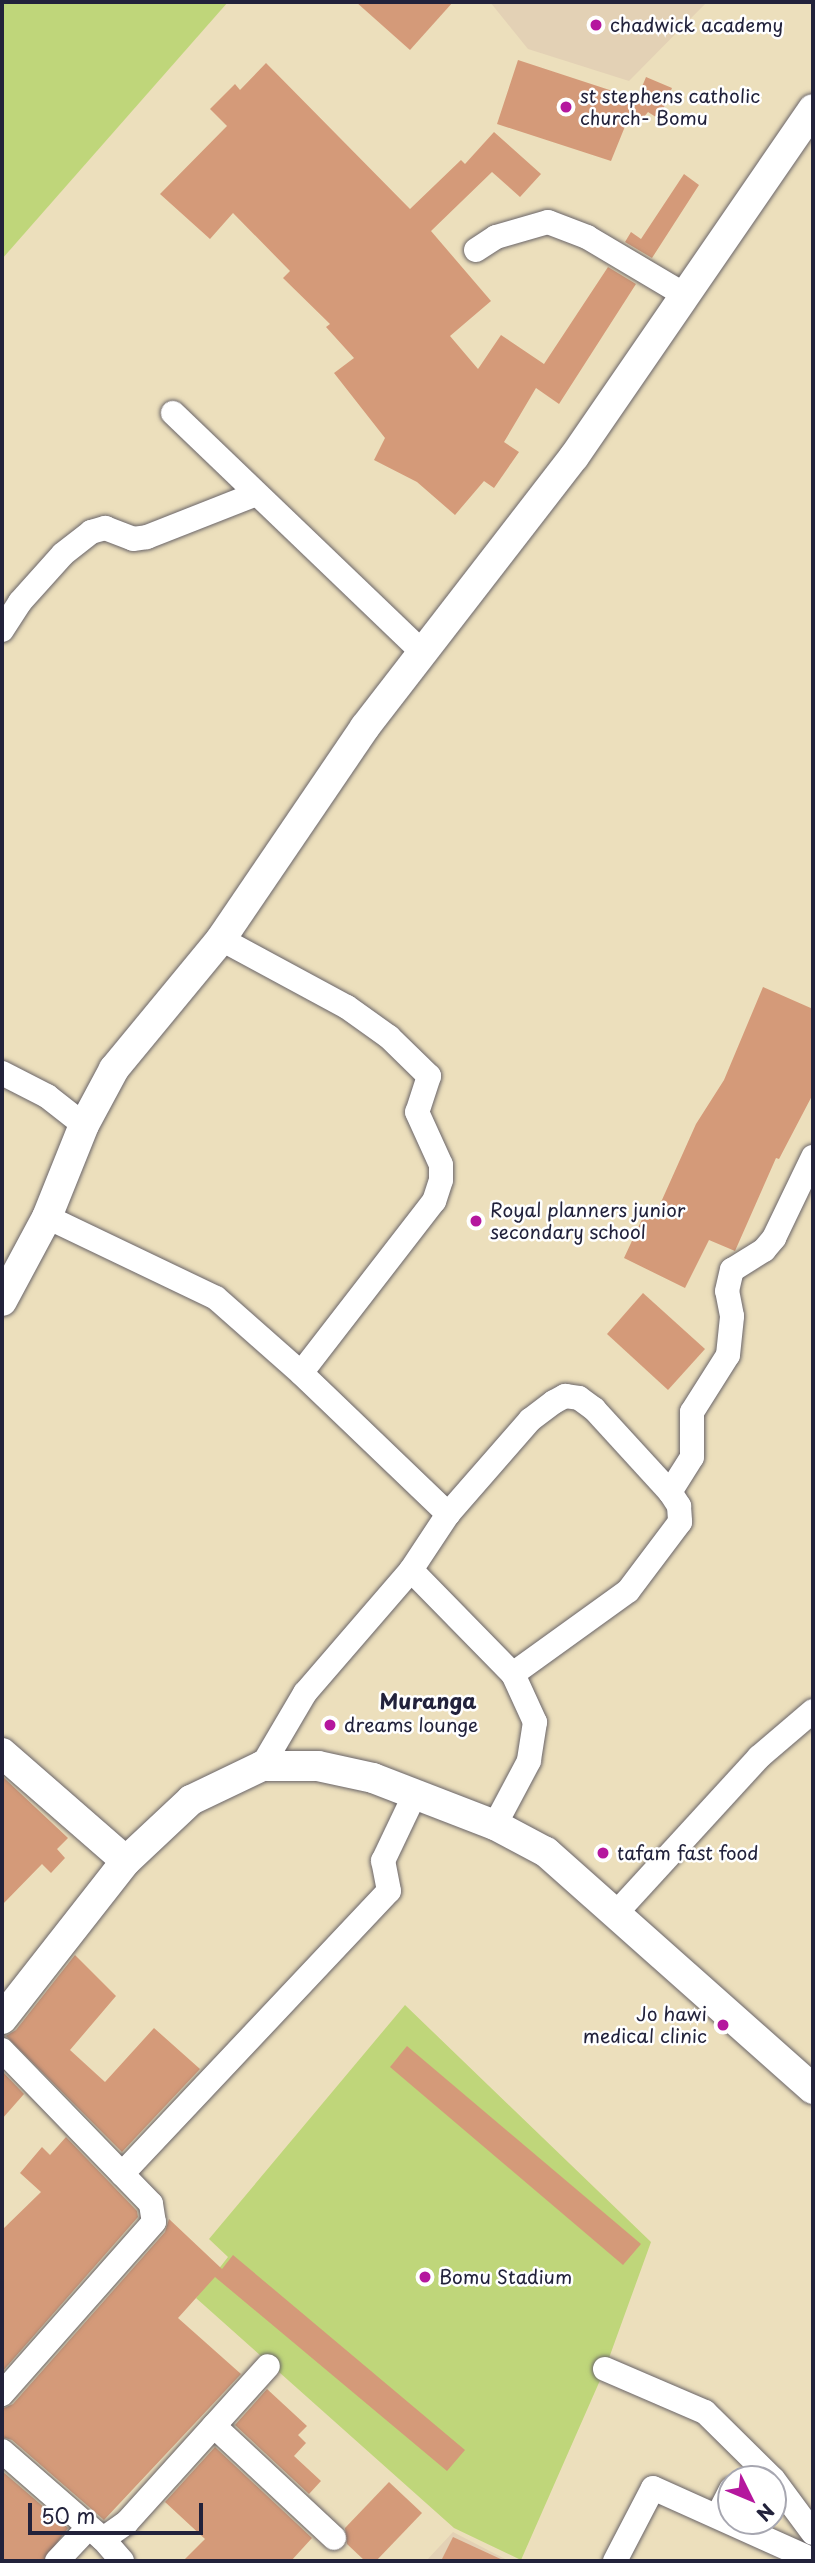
<!DOCTYPE html>
<style>
body{margin:0}
#map{position:relative;width:815px;height:2563px;overflow:hidden;background:#ecdfbc;font-family:"Playpen Sans",sans-serif}
div>[style]{position:absolute}
.built>*{inset:0;background:#e3d1b5}
.green>*{inset:0;background:#bfd67a}
.building>*{inset:0;background:#d49a79}
.roads{filter:drop-shadow(0 0 2px #696468) drop-shadow(0 0 2px #696468)}
.minor>*{height:24px;margin:-12px;padding:0 12px;transform-origin:12px;border-radius:12px;background:#fff}
.tertiary>*{height:30px;margin:-15px;padding:0 15px;transform-origin:15px;border-radius:15px;background:#fff}
.dots>*{width:19px;height:19px;translate:-50% -50%;box-sizing:border-box;border:4px solid #fff;border-radius:50%}
span{translate:-50% -50%;white-space:nowrap;text-align:center;line-height:1.15;-webkit-text-stroke:5px #fff;paint-order:stroke}
.poi-label{font-size:19px;color:#22223b}
.left{translate:0 -50%;text-align:left}
.right{translate:-100% -50%;text-align:right}
.neighbourhood-label{font-size:21px;color:#22223b;font-weight:700}
.frame{position:absolute;inset:0;border:4px solid #22223b;pointer-events:none}
.north{position:absolute;left:717px;top:2465px;width:70px;height:70px;box-sizing:border-box;background:#fff;border:2px solid #a7a7b1;border-radius:50%;rotate:133deg;font-size:19px;font-weight:700;line-height:28px;text-align:center;color:#22223b}
.north::after{content:'';display:block;margin:auto;width:24px;height:32px;background:#b5179e;clip-path:polygon(50% 0,100% 100%,50% 72%,0 100%)}
.scale{position:absolute;left:28px;top:2503px;width:175px;height:32px;box-sizing:border-box;border:4px solid #22223b;border-top:0;padding-left:9px;font-size:21px;line-height:24px;white-space:nowrap;color:#22223b;-webkit-text-stroke:5px #fff;paint-order:stroke}
</style>
<div id="map">
<div class="built">
<i style="clip-path:polygon(490px 2px,707px 2px,629px 81px,528px 49px)"></i>
<i style="clip-path:polygon(453px 2532px,509px 2561px,426px 2561px)"></i>
</div>
<div class="green">
<i style="clip-path:polygon(2px 2px,228px 2px,2px 259px)"></i>
<i style="clip-path:polygon(405px 2005px,651px 2242px,605px 2369px,521px 2560px,454px 2528px,196px 2298px,228px 2257px,209px 2239px)"></i>
</div>
<div class="building">
<i style="clip-path:polygon(356px 2px,453px 2px,410px 50px)"></i>
<i style="clip-path:polygon(518px 60px,637px 99px,646px 77px,672px 88px,659px 119px,648px 112px,639px 123px,628px 119px,611px 161px,497px 124px)"></i>
<i style="clip-path:polygon(266px 63px,410px 209px,461px 160px,465px 164px,494px 132px,541px 174px,520px 197px,492px 172px,431px 231px,491px 301px,450px 336px,478px 369px,501px 335px,544px 364px,608px 267px,636px 284px,559px 404px,536px 388px,504px 442px,519px 452px,494px 488px,484px 481px,455px 515px,417px 482px,374px 460px,385px 438px,334px 373px,354px 358px,326px 327px,330px 324px,283px 278px,290px 271px,233px 213px,210px 239px,160px 194px,227px 126px,210px 109px,235px 84px,240px 90px)"></i>
<i style="clip-path:polygon(684px 174px,699px 185px,652px 258px,625px 242px,631px 232px,641px 239px)"></i>
<i style="clip-path:polygon(763px 987px,813px 1009px,813px 1094px,779px 1159px,776px 1158px,735px 1251px,709px 1240px,685px 1288px,624px 1258px,644px 1215px,653px 1220px,696px 1124px,724px 1080px)"></i>
<i style="clip-path:polygon(643px 1293px,705px 1349px,668px 1390px,607px 1334px)"></i>
<i style="clip-path:polygon(2px 1776px,68px 1838px,57px 1849px,65px 1858px,51px 1873px,42px 1864px,2px 1905px)"></i>
<i style="clip-path:polygon(75px 1955px,116px 1996px,70px 2050px,105px 2082px,154px 2028px,200px 2069px,122px 2152px,6px 2036px,16px 2030px)"></i>
<i style="clip-path:polygon(407px 2046px,641px 2244px,623px 2265px,390px 2067px)"></i>
<i style="clip-path:polygon(2px 2071px,24px 2094px,2px 2119px)"></i>
<i style="clip-path:polygon(66px 2137px,137px 2211px,138px 2217px,2px 2372px,2px 2230px,41px 2192px,20px 2173px,42px 2147px,50px 2155px)"></i>
<i style="clip-path:polygon(169px 2219px,222px 2269px,233px 2255px,465px 2450px,447px 2471px,215px 2277px,178px 2318px,241px 2374px,104px 2520px,12px 2440px,2px 2437px,2px 2409px,13px 2404px,165px 2232px)"></i>
<i style="clip-path:polygon(267px 2389px,307px 2426px,298px 2435px,306px 2443px,294px 2456px,321px 2481px,309px 2494px,235px 2425px)"></i>
<i style="clip-path:polygon(215px 2447px,312px 2538px,291px 2561px,183px 2561px,205px 2539px,165px 2502px)"></i>
<i style="clip-path:polygon(2px 2471px,68px 2528px,43px 2561px,2px 2561px)"></i>
<i style="clip-path:polygon(389px 2482px,422px 2513px,376px 2561px,365px 2561px,347px 2544px,345px 2528px)"></i>
<i style="clip-path:polygon(453px 2537px,505px 2561px,441px 2561px)"></i>
</div>
<div class="roads">
<div class="minor">
<i style="left:476px;top:250px;width:24px;rotate:-33deg"></i>
<i style="left:496px;top:237px;width:54px;rotate:-16.1deg"></i>
<i style="left:548px;top:222px;width:42px;rotate:21deg"></i>
<i style="left:587px;top:237px;width:112px;rotate:30.7deg"></i>
<i style="left:173px;top:413px;width:347px;rotate:43.8deg"></i>
<i style="left:2px;top:630px;width:33px;rotate:-57deg"></i>
<i style="left:20px;top:602px;width:64px;rotate:-48.1deg"></i>
<i style="left:63px;top:554px;width:36px;rotate:-38deg"></i>
<i style="left:91px;top:532px;width:15px;rotate:-16deg"></i>
<i style="left:105px;top:528px;width:30px;rotate:21deg"></i>
<i style="left:133px;top:539px;width:14px;rotate:-8deg"></i>
<i style="left:147px;top:537px;width:117px;rotate:-21.5deg"></i>
<i style="left:221px;top:939px;width:143px;rotate:28.4deg"></i>
<i style="left:347px;top:1007px;width:52px;rotate:35.5deg"></i>
<i style="left:389px;top:1037px;width:56px;rotate:44.3deg"></i>
<i style="left:429px;top:1076px;width:38px;rotate:108deg"></i>
<i style="left:417px;top:1112px;width:58px;rotate:65.6deg"></i>
<i style="left:441px;top:1165px;width:15px;rotate:90deg"></i>
<i style="left:441px;top:1180px;width:22px;rotate:108deg"></i>
<i style="left:434px;top:1201px;width:217px;rotate:127.7deg"></i>
<i style="left:2px;top:1073px;width:51px;rotate:27.1deg"></i>
<i style="left:47px;top:1096px;width:47px;rotate:38.1deg"></i>
<i style="left:47px;top:1217px;width:187px;rotate:25.6deg"></i>
<i style="left:216px;top:1298px;width:113px;rotate:41.4deg"></i>
<i style="left:301px;top:1373px;width:204px;rotate:43.8deg"></i>
<i style="left:448px;top:1514px;width:125px;rotate:-48.9deg"></i>
<i style="left:530px;top:1420px;width:30px;rotate:-37deg"></i>
<i style="left:554px;top:1402px;width:13px;rotate:-29deg"></i>
<i style="left:565px;top:1396px;width:14px;rotate:8deg"></i>
<i style="left:579px;top:1398px;width:19px;rotate:36deg"></i>
<i style="left:594px;top:1409px;width:113px;rotate:47.5deg"></i>
<i style="left:670px;top:1492px;width:17px;rotate:57deg"></i>
<i style="left:679px;top:1506px;width:16px;rotate:86deg"></i>
<i style="left:680px;top:1522px;width:86px;rotate:127deg"></i>
<i style="left:628px;top:1591px;width:142px;rotate:144.2deg"></i>
<i style="left:670px;top:1492px;width:41px;rotate:-57.8deg"></i>
<i style="left:692px;top:1457px;width:45px;rotate:-90deg"></i>
<i style="left:692px;top:1412px;width:67px;rotate:-57.7deg"></i>
<i style="left:728px;top:1355px;width:39px;rotate:-84deg"></i>
<i style="left:732px;top:1316px;width:25px;rotate:-101deg"></i>
<i style="left:727px;top:1291px;width:22px;rotate:-77deg"></i>
<i style="left:732px;top:1270px;width:38px;rotate:-32deg"></i>
<i style="left:764px;top:1250px;width:16px;rotate:-50deg"></i>
<i style="left:774px;top:1238px;width:90px;rotate:-64.3deg"></i>
<i style="left:411px;top:1570px;width:146px;rotate:45.6deg"></i>
<i style="left:513px;top:1674px;width:53px;rotate:65.4deg"></i>
<i style="left:535px;top:1722px;width:39px;rotate:99deg"></i>
<i style="left:529px;top:1761px;width:72px;rotate:118deg"></i>
<i style="left:262px;top:1766px;width:85px;rotate:-59.5deg"></i>
<i style="left:305px;top:1693px;width:162px;rotate:-49.2deg"></i>
<i style="left:411px;top:1570px;width:67px;rotate:-56.5deg"></i>
<i style="left:618px;top:1911px;width:209px;rotate:-47.5deg"></i>
<i style="left:759px;top:1757px;width:71px;rotate:-40.4deg"></i>
<i style="left:2px;top:2050px;width:214px;rotate:45.9deg"></i>
<i style="left:151px;top:2204px;width:18px;rotate:81deg"></i>
<i style="left:154px;top:2222px;width:230px;rotate:131.5deg"></i>
<i style="left:122px;top:2174px;width:389px;rotate:-46.7deg"></i>
<i style="left:389px;top:1891px;width:31px;rotate:-101deg"></i>
<i style="left:383px;top:1861px;width:74px;rotate:-64.5deg"></i>
<i style="left:605px;top:2369px;width:109px;rotate:23.3deg"></i>
<i style="left:705px;top:2412px;width:95px;rotate:44.6deg"></i>
<i style="left:214px;top:2426px;width:164px;rotate:43deg"></i>
<i style="left:2px;top:2451px;width:134px;rotate:41.1deg"></i>
<i style="left:103px;top:2539px;width:29px;rotate:-35deg"></i>
<i style="left:127px;top:2522px;width:210px;rotate:-47.9deg"></i>
<i style="left:773px;top:2479px;width:67px;rotate:53.5deg"></i>
<i style="left:718px;top:2515px;width:29px;rotate:-63deg"></i>
<i style="left:103px;top:2539px;width:29px;rotate:49deg"></i>
<i style="left:57px;top:2561px;width:44px;rotate:-46.8deg"></i>
<i style="left:615px;top:2561px;width:82px;rotate:-62.5deg"></i>
<i style="left:653px;top:2488px;width:175px;rotate:24.2deg"></i>
</div>
<div class="tertiary">
<i style="left:2px;top:1301px;width:95px;rotate:-61.8deg"></i>
<i style="left:47px;top:1217px;width:99px;rotate:-68.1deg"></i>
<i style="left:84px;top:1125px;width:64px;rotate:-61.8deg"></i>
<i style="left:114px;top:1069px;width:168px;rotate:-50.5deg"></i>
<i style="left:221px;top:939px;width:256px;rotate:-55.8deg"></i>
<i style="left:365px;top:727px;width:341px;rotate:-52.3deg"></i>
<i style="left:574px;top:457px;width:422px;rotate:-55.5deg"></i>
<i style="left:2px;top:1753px;width:164px;rotate:41.1deg"></i>
<i style="left:2px;top:2019px;width:201px;rotate:-51.9deg"></i>
<i style="left:126px;top:1861px;width:89px;rotate:-43.2deg"></i>
<i style="left:191px;top:1800px;width:79px;rotate:-25.6deg"></i>
<i style="left:262px;top:1766px;width:56px"></i>
<i style="left:318px;top:1766px;width:56px;rotate:12.3deg"></i>
<i style="left:373px;top:1778px;width:131px;rotate:21.1deg"></i>
<i style="left:495px;top:1825px;width:58px;rotate:27.9deg"></i>
<i style="left:546px;top:1852px;width:357px;rotate:41.6deg"></i>
</div>
</div>
<div class="dots">
<i style="left:596px;top:25px;background:#b5179e"></i>
<i style="left:566px;top:107px;background:#b5179e"></i>
<i style="left:476px;top:1221px;background:#b5179e"></i>
<i style="left:330px;top:1725px;background:#b5179e"></i>
<i style="left:603px;top:1853px;background:#b5179e"></i>
<i style="left:723px;top:2025px;background:#b5179e"></i>
<i style="left:425px;top:2277px;background:#b5179e"></i>
</div>
<div class="poi-label">
<span class="left" style="left:610px;top:25px">chadwick academy</span>
<span class="left" style="left:580px;top:107px">st stephens catholic<br>church- Bomu</span>
<span class="left" style="left:490px;top:1221px">Royal planners junior<br>secondary school</span>
<span class="left" style="left:344px;top:1725px">dreams lounge</span>
<span class="left" style="left:617px;top:1853px">tafam fast food</span>
<span class="right" style="left:707px;top:2025px">Jo hawi<br>medical clinic</span>
<span class="left" style="left:439px;top:2277px">Bomu Stadium</span>
</div>
<div class="neighbourhood-label">
<span style="left:428px;top:1700px">Muranga</span>
</div>
<div class="frame"></div>
<div class="north">N</div>
<div class="scale">50 m</div>
</div>
